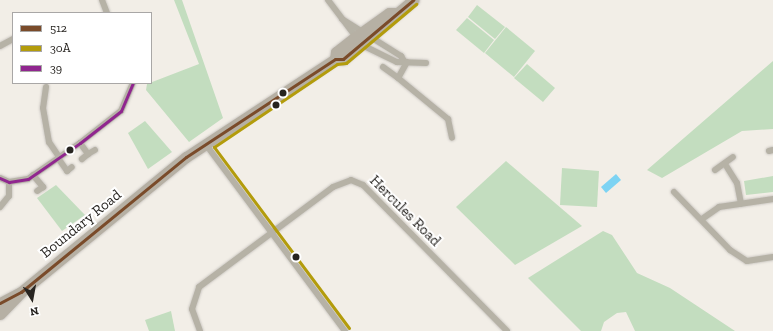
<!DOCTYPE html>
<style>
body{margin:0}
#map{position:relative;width:773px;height:331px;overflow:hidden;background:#f2eee7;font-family:"Zilla Slab",serif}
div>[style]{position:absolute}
.green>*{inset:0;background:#c3ddbf}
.water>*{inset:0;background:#7dd3f3}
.roads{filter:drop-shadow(0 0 1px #cdc9c4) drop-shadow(0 0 1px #cdc9c4)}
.minor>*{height:6px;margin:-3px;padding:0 3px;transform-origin:3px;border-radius:3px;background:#b6b2a6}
.trunk>*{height:11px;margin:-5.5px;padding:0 5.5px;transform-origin:5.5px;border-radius:5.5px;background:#b6b0a4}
.bus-1>*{height:3px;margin:-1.5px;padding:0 1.5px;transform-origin:1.5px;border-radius:1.5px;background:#7a4b2a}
.bus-2>*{height:3px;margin:-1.5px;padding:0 1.5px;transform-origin:1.5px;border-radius:1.5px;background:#b39c0c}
.bus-3>*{height:3px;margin:-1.5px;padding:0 1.5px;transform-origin:1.5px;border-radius:1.5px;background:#90268f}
.dots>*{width:11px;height:11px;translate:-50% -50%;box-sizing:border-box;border:2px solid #fff;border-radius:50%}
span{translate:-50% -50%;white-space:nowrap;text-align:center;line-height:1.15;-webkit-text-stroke:4px #fff;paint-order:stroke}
.street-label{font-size:15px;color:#272420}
.legend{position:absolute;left:12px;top:12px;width:140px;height:72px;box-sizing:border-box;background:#fff;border:1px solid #a9a7a6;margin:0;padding:5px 7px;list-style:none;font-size:12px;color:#272420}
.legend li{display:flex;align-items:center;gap:8px;height:20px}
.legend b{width:20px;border:1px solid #a9a7a6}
.north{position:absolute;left:12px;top:279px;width:40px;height:40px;-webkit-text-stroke:3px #fff;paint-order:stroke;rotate:169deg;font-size:11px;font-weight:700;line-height:16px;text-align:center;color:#272420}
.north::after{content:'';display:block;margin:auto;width:14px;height:18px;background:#272420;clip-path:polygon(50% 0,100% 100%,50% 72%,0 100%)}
</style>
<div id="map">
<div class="green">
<i style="clip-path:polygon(174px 0,182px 0,223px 118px,189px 142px,146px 90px,147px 84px,199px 64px)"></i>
<i style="clip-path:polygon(477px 5px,505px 27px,495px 39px,468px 17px)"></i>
<i style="clip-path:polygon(467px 18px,494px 40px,484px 53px,456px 30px)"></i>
<i style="clip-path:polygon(506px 27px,535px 51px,514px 77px,485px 53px)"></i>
<i style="clip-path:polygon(773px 61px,773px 129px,742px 131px,662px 178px,647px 170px)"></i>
<i style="clip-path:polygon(527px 64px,555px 88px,543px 102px,514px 78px)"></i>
<i style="clip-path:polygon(145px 121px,172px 152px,148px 169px,128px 133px)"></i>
<i style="clip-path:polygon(506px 161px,582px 226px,515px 265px,456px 207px)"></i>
<i style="clip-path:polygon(562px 168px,599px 171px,597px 207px,560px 205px)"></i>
<i style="clip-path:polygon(773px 176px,773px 192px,746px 195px,744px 181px)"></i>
<i style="clip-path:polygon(56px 185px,85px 215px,62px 231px,37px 198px)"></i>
<i style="clip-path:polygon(603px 231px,612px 235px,637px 273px,670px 288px,735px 331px,635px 331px,626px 312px,617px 313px,604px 322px,601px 331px,581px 331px,528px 278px)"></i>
<i style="clip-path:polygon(171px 311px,175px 331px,149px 331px,145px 320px)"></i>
</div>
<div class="water">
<i style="clip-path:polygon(616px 174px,621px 180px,606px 193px,601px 187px)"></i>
</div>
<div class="roads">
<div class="minor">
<i style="left:102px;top:0;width:14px;rotate:69deg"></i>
<i style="left:328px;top:0;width:56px;rotate:52.9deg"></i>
<i style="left:362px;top:45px;width:39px;rotate:26deg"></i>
<i style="left:397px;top:62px;width:29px;rotate:2deg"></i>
<i style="left:342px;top:19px;width:70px;rotate:32.1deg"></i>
<i style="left:401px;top:56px;width:6px;rotate:59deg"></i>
<i style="left:0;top:46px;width:15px;rotate:-28deg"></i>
<i style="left:407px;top:62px;width:18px;rotate:119deg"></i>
<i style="left:398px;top:78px;width:65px;rotate:39.4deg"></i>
<i style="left:448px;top:119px;width:19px;rotate:78deg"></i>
<i style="left:383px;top:67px;width:19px;rotate:36deg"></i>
<i style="left:46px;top:87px;width:21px;rotate:98deg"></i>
<i style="left:43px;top:108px;width:35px;rotate:80deg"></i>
<i style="left:49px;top:142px;width:18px;rotate:56deg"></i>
<i style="left:80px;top:143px;width:14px;rotate:54deg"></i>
<i style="left:88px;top:154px;width:8px;rotate:140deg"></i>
<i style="left:207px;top:146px;width:231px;rotate:53.3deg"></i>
<i style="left:769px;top:151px;width:4px;rotate:-14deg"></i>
<i style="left:88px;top:154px;width:8px;rotate:-30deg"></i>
<i style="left:58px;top:158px;width:16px;rotate:55deg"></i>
<i style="left:67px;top:171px;width:6px;rotate:-39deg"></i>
<i style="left:725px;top:164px;width:22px;rotate:58deg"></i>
<i style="left:737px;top:183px;width:21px;rotate:79deg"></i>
<i style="left:715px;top:170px;width:22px;rotate:-36deg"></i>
<i style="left:33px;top:175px;width:16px;rotate:50deg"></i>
<i style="left:43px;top:187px;width:7px;rotate:146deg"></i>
<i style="left:0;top:178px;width:10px;rotate:24deg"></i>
<i style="left:9px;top:182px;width:19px;rotate:-9deg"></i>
<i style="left:28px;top:179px;width:63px;rotate:-34.7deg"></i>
<i style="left:80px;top:143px;width:52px;rotate:-38deg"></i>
<i style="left:121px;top:111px;width:30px;rotate:-67deg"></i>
<i style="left:674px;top:192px;width:81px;rotate:46deg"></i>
<i style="left:730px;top:250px;width:20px;rotate:33deg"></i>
<i style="left:747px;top:261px;width:26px;rotate:-9deg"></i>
<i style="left:0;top:207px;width:14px;rotate:-51deg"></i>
<i style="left:9px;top:196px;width:14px;rotate:-90deg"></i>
<i style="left:702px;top:219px;width:21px;rotate:-35deg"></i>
<i style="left:719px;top:207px;width:55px;rotate:-8.4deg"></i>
<i style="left:200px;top:331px;width:23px;rotate:-110deg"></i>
<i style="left:192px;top:309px;width:23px;rotate:-72deg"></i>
<i style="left:199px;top:287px;width:167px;rotate:-36.7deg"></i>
<i style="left:333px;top:187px;width:19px;rotate:-21deg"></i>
<i style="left:351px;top:180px;width:13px;rotate:23deg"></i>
<i style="left:363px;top:185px;width:205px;rotate:45.4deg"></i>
</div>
<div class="trunk">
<i style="left:335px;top:59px;width:7px;rotate:-82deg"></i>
<i style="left:336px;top:52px;width:23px;rotate:-38deg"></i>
<i style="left:354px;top:38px;width:43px;rotate:-35.5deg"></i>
<i style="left:389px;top:13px;width:7px"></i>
<i style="left:0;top:303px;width:24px;rotate:-28deg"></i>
<i style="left:21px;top:292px;width:213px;rotate:-39.3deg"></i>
<i style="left:186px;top:157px;width:178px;rotate:-33.3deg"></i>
<i style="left:335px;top:59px;width:8px"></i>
<i style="left:343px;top:59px;width:92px;rotate:-40.1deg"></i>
<i style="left:0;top:314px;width:29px;rotate:-46deg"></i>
</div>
</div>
<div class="bus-1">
<i style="left:0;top:303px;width:24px;rotate:-28deg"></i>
<i style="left:21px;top:292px;width:213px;rotate:-39.3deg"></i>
<i style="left:186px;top:157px;width:178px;rotate:-33.3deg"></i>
<i style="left:335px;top:59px;width:8px"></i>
<i style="left:343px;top:59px;width:92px;rotate:-40.1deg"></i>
</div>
<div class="bus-2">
<i style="left:349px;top:328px;width:226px;rotate:-126.7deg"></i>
<i style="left:214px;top:147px;width:148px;rotate:-34deg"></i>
<i style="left:337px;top:64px;width:9px;rotate:-6deg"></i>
<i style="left:346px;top:63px;width:92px;rotate:-40.1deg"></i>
</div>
<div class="bus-3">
<i style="left:0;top:178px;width:10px;rotate:24deg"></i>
<i style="left:9px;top:182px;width:19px;rotate:-9deg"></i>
<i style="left:28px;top:179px;width:63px;rotate:-34.7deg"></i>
<i style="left:80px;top:143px;width:52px;rotate:-38deg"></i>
<i style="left:121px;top:111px;width:30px;rotate:-67deg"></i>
</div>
<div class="dots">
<i style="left:283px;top:93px;background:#272420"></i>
<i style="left:276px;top:105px;background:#272420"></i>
<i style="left:70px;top:150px;background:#272420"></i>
<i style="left:296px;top:257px;background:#272420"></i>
</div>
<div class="street-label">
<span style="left:405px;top:211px;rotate:45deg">Hercules Road</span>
<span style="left:81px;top:224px;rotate:-39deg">Boundary Road</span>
</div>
<ul class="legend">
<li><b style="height:5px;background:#7a4b2a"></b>512</li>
<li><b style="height:5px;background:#b39c0c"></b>30A</li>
<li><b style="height:5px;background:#90268f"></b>39</li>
</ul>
<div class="north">N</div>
</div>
